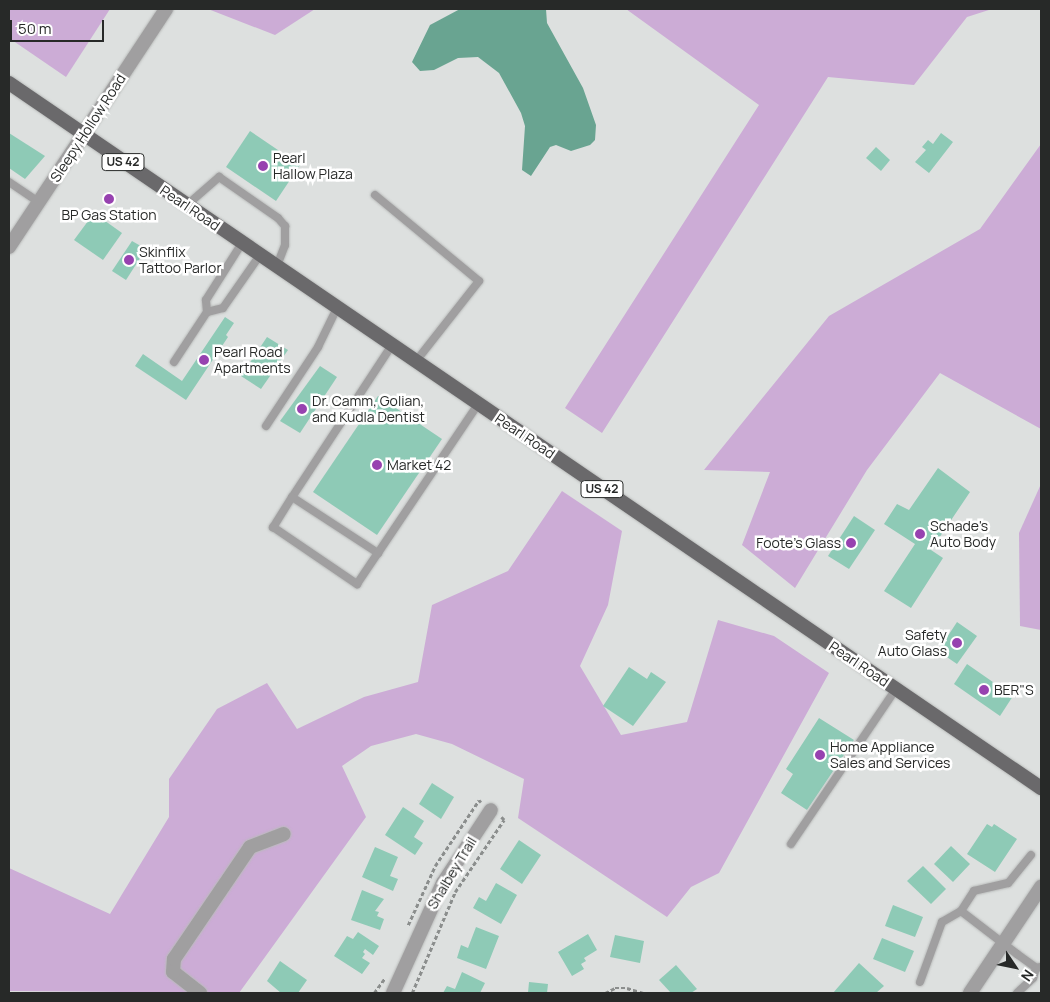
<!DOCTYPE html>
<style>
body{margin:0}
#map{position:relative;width:1050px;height:1002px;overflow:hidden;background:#dde0df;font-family:Manrope,sans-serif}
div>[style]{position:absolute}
.green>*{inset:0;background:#ccacd6}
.water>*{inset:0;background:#69a491}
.building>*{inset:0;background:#8ecab6}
.path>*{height:2.5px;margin-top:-1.25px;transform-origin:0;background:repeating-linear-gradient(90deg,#8b8e8d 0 4px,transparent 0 6.5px)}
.roads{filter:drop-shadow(0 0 1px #b9bbba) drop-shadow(0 0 1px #b9bbba)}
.service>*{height:8px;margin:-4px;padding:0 4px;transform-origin:4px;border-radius:4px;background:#a09fa0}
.minor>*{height:14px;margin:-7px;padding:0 7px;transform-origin:7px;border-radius:7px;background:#a09fa0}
.tertiary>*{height:14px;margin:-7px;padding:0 7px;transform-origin:7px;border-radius:7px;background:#a09fa0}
.primary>*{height:14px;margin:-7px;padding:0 7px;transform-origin:7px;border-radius:7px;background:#6a696b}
.dots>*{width:14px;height:14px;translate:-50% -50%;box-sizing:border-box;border:2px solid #fff;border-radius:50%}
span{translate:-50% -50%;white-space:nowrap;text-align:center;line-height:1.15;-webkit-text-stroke:5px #fff;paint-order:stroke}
.shield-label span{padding:1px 4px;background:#fff;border:1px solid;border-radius:4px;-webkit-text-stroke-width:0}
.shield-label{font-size:12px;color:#272928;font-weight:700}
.street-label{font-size:14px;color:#272928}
.poi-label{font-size:14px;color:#272928}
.left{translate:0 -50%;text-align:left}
.right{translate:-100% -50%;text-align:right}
.frame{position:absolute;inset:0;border:10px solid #272928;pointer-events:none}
.north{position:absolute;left:990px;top:942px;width:50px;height:50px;-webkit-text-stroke:4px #fff;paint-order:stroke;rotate:124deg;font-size:14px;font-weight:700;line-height:20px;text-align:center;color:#272928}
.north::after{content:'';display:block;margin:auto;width:18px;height:22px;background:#272928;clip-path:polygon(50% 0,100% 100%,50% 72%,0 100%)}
.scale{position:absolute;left:10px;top:20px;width:94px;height:22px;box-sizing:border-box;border:2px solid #272928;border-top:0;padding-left:6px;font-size:15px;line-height:18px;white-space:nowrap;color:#272928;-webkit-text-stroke:4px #fff;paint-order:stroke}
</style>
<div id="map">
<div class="green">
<i style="clip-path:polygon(9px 9px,110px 9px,66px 77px,9px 38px)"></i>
<i style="clip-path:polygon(208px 9px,315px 9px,275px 35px)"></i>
<i style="clip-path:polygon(626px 9px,992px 9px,967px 17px,914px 85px,828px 77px,602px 433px,565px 408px,759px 105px)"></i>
<i style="clip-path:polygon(1041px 144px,1041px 429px,940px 373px,867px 470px,795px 588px,742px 545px,770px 472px,704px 470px,829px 316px,980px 229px)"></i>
<i style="clip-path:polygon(1041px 484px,1041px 630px,1020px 626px,1019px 533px)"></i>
<i style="clip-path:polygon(562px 491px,622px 531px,608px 605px,580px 666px,621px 735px,687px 722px,718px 620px,774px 636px,829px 673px,719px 873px,691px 887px,667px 917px,518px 818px,524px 779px,452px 744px,416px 734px,371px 746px,342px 766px,366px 817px,239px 993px,9px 991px,9px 868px,110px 914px,169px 817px,169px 779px,217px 709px,267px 683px,297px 729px,364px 697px,418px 682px,432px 605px,508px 571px)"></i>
</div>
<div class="water">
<i style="clip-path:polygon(460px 9px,546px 9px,547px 23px,583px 88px,596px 125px,595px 140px,590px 145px,571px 151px,556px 145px,550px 147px,531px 176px,522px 170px,525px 126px,521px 113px,499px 73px,478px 57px,458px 58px,434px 70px,420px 71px,412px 62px,430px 25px)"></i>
</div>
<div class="building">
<i style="clip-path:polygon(250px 131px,300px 165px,276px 201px,226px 167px)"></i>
<i style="clip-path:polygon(9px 133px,45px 156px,25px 179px,9px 168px)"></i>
<i style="clip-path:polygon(941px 133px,953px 142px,929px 173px,915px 162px,926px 150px,922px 147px,928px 140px,933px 144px)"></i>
<i style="clip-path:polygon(876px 147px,890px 160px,881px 171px,866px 158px)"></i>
<i style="clip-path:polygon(94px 213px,122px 233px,103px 260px,74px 240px)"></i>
<i style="clip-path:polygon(132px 241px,146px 249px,126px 280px,112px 271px)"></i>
<i style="clip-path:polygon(225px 317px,234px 323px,226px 335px,228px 337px,186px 400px,135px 366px,143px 354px,182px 381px)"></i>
<i style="clip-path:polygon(267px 337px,288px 350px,261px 389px,241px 376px)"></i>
<i style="clip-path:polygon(320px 366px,337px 377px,300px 433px,280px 421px)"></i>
<i style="clip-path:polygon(378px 396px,442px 439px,377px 535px,313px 492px)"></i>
<i style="clip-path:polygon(938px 468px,970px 492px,931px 550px,943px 558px,911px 608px,884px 591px,915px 544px,884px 524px,897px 504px,909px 510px)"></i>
<i style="clip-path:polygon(854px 516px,875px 530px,849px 569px,828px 556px)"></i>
<i style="clip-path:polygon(957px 622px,977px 636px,957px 664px,938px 651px)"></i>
<i style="clip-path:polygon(967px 664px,1013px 696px,1000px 716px,954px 684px)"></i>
<i style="clip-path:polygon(629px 667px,647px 679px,651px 672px,666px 682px,633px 726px,603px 706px)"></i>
<i style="clip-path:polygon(819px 718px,854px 740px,807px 810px,781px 793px,793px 774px,786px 769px)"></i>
<i style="clip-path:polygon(432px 783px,454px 797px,441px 819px,419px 804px)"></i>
<i style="clip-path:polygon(403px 807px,424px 821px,414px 837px,423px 843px,415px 855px,385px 835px)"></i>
<i style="clip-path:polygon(987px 824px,992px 827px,994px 824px,1017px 839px,995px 872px,967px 854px)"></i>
<i style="clip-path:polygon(519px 840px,541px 855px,522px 884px,500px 869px)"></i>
<i style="clip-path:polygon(951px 846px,970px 864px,953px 882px,934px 864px)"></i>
<i style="clip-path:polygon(375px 847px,398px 857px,390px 876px,398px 879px,393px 891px,362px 877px)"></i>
<i style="clip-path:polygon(923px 866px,946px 889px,931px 904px,907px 881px)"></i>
<i style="clip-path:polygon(496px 883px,517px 895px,501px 924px,473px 908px,479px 897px,486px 901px)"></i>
<i style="clip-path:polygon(362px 890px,384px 899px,375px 911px,379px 912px,377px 916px,384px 919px,380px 930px,351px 920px)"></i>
<i style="clip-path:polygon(893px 905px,923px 917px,915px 937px,885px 926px)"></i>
<i style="clip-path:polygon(476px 927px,499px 936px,486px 969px,457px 958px,461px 945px,468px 948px)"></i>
<i style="clip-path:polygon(358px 932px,379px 946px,373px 955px,365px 949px,363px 952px,365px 954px,362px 958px,370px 963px,362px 974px,334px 956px,347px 936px,353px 939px)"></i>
<i style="clip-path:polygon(588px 934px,597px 950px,584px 958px,586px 961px,581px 964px,584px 969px,572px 976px,558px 952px)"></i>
<i style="clip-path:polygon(615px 935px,644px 941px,640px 963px,610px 957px)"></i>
<i style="clip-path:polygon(882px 938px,914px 951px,905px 972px,873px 959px)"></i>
<i style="clip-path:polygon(280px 961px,307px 980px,298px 993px,281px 993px,267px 981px)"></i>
<i style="clip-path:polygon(859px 963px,884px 986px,876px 993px,833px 993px)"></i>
<i style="clip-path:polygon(676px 965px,697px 989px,691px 993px,671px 993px,659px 980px)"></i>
<i style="clip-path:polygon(462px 972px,485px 983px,480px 993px,443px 993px,447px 986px,455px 989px)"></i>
<i style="clip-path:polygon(529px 982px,548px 984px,547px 993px,528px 993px)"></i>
</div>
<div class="path">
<i style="left:408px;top:925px;width:65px;rotate:-65.4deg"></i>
<i style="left:435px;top:866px;width:79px;rotate:-56.3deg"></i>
<i style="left:479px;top:800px;width:3px;rotate:45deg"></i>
<i style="left:374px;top:993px;width:19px;rotate:-54deg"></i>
<i style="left:412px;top:993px;width:110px;rotate:-66.9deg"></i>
<i style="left:455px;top:892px;width:87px;rotate:-55.8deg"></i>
<i style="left:504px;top:820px;width:4px;rotate:-135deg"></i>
<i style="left:605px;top:993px;width:11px;rotate:-27deg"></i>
<i style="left:615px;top:988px;width:12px"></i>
<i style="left:627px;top:988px;width:17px;rotate:17deg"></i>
</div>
<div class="roads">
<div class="service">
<i style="left:9px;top:182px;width:36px;rotate:34deg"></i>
<i style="left:375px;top:195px;width:135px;rotate:39.6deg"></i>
<i style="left:479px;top:281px;width:102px;rotate:128.2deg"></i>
<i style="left:187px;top:205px;width:43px;rotate:-41.2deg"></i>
<i style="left:219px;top:177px;width:72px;rotate:34.8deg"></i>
<i style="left:278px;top:218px;width:11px;rotate:49deg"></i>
<i style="left:285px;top:226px;width:19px;rotate:90deg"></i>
<i style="left:285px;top:245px;width:22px;rotate:111deg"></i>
<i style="left:207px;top:312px;width:16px;rotate:-14deg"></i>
<i style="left:223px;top:308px;width:65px;rotate:-55.1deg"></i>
<i style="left:392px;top:345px;width:182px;rotate:123.3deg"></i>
<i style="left:292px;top:497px;width:103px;rotate:33.1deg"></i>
<i style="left:378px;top:553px;width:179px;rotate:-56.1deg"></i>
<i style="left:174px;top:362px;width:60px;rotate:-56.6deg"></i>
<i style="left:207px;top:312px;width:12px;rotate:-95deg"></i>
<i style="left:206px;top:300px;width:67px;rotate:-57.7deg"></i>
<i style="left:266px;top:426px;width:95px;rotate:-56.6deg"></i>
<i style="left:318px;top:347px;width:43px;rotate:-64deg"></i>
<i style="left:292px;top:497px;width:36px;rotate:122deg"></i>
<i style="left:273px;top:527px;width:102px;rotate:34.2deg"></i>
<i style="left:357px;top:584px;width:37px;rotate:-56deg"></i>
<i style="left:791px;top:844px;width:187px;rotate:-55.9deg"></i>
<i style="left:1031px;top:855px;width:36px;rotate:129deg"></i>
<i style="left:1008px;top:883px;width:35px;rotate:167deg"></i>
<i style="left:974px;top:891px;width:24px;rotate:123deg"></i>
<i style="left:961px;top:911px;width:71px;rotate:37.5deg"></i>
<i style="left:1017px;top:954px;width:24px;rotate:36deg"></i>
<i style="left:1036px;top:968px;width:5px;rotate:-11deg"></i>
<i style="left:920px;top:982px;width:64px;rotate:-69.9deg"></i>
<i style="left:942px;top:922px;width:22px;rotate:-30deg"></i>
<i style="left:1017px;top:993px;width:22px;rotate:-43deg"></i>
<i style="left:1033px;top:978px;width:10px;rotate:-73deg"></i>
</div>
<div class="minor">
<i style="left:83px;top:135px;width:151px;rotate:-56.6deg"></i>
<i style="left:200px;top:993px;width:34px;rotate:-142deg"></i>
<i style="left:173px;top:972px;width:13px;rotate:-86deg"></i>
<i style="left:174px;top:959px;width:135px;rotate:-55.8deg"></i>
<i style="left:250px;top:847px;width:36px;rotate:-21deg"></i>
<i style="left:393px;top:993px;width:121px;rotate:-65.6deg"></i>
<i style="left:443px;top:883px;width:87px;rotate:-56.7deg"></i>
<i style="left:970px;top:993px;width:128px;rotate:-56.2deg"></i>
</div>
<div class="tertiary">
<i style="left:9px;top:247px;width:134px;rotate:-56.5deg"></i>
</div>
<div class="primary">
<i style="left:9px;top:83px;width:1250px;rotate:34.34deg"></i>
</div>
</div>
<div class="dots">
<i style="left:263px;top:166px;background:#9742b0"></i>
<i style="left:109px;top:199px;background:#9742b0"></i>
<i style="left:129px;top:260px;background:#9742b0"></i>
<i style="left:204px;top:360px;background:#9742b0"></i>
<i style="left:302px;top:409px;background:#9742b0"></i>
<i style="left:377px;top:465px;background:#9742b0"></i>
<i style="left:920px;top:534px;background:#9742b0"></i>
<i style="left:851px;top:543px;background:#9742b0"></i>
<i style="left:957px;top:643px;background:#9742b0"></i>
<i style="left:984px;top:690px;background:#9742b0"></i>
<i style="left:820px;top:755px;background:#9742b0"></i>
</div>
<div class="shield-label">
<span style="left:123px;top:162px">US 42</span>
<span style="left:602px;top:489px">US 42</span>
</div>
<div class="street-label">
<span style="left:88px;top:128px;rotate:-57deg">Sleepy Hollow Road</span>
<span style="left:190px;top:208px;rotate:34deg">Pearl Road</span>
<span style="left:525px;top:436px;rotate:34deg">Pearl Road</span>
<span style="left:859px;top:664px;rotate:34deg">Pearl Road</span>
<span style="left:452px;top:873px;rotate:-59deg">Shalbey Trail</span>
</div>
<div class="poi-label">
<span class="left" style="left:273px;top:166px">Pearl<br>Hallow Plaza</span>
<span style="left:109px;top:215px">BP Gas Station</span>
<span class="left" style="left:139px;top:260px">Skinflix<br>Tattoo Parlor</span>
<span class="left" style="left:214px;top:360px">Pearl Road<br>Apartments</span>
<span class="left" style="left:312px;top:409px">Dr. Camm, Golian,<br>and Kudla Dentist</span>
<span class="left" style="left:387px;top:465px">Market 42</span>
<span class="left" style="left:930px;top:534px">Schade's<br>Auto Body</span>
<span class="right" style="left:841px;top:543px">Foote's Glass</span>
<span class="right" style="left:947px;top:643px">Safety<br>Auto Glass</span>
<span class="left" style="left:994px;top:690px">BER"S</span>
<span class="left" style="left:830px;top:755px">Home Appliance<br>Sales and Services</span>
</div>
<div class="frame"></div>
<div class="north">N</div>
<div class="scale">50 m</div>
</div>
